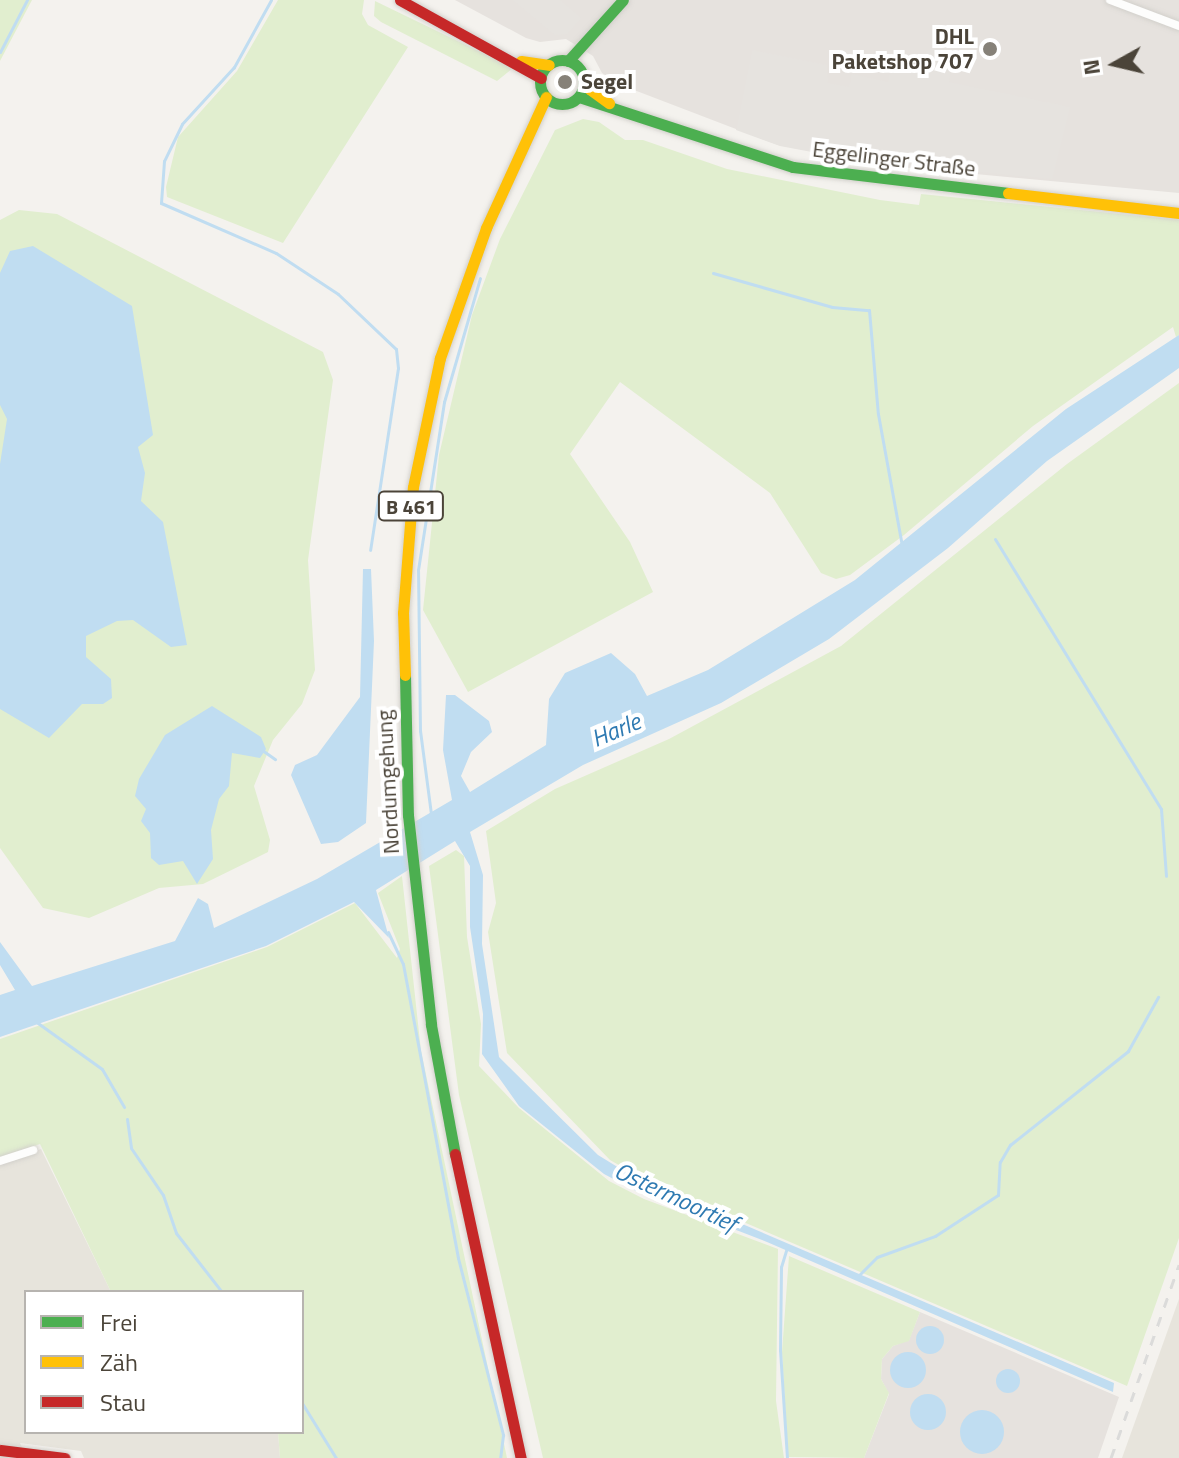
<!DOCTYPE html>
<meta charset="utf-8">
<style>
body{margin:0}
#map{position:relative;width:1179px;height:1458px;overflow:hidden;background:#f4f2ee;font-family:"Titillium Web",sans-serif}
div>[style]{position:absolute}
.residential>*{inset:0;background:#e7e4dc}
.industrial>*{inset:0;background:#e6e2de}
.green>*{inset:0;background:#e1eecf}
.parking>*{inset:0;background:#e6e3df}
.water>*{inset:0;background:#c0ddf1}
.round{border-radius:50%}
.stream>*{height:3px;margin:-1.5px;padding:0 1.5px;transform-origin:1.5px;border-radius:1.5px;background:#c0ddf1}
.roads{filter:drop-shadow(0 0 2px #d2d0cb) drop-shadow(0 0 2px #d2d0cb)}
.street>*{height:8px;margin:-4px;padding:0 4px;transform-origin:4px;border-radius:4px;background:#fdfdfc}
.fast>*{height:11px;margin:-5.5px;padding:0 5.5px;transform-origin:5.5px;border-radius:5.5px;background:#4caf50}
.fast>.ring{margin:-5.5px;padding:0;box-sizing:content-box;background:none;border:11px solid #4caf50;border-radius:50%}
.slow>*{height:11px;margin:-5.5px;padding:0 5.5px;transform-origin:5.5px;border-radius:5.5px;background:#ffc107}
.jam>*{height:11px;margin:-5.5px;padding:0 5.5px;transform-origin:5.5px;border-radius:5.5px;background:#c62828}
.rail>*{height:3px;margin-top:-1.5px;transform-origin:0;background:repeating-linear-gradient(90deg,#dbdbda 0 10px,transparent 0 20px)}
.dots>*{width:22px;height:22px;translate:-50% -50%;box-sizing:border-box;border:4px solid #fff;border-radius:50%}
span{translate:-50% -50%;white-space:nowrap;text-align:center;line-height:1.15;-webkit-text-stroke:8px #fff;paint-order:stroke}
.shield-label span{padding:2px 6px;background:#fff;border:2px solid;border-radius:6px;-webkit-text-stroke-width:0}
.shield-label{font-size:20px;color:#4b4439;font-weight:700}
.poi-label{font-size:22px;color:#4b4439;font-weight:700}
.right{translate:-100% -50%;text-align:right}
.left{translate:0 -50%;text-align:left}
.street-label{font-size:22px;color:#4b4439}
.water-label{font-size:24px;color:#2e7ab2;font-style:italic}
.legend{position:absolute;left:24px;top:1290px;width:280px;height:144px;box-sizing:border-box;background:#fff;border:2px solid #b7b4b0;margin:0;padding:10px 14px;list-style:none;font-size:24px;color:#4b4439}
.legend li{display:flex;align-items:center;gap:16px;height:40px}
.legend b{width:40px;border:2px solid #b7b4b0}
.north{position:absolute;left:1075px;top:24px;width:80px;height:80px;-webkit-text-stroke:6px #fff;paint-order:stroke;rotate:262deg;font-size:22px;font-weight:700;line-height:32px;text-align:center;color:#4b4439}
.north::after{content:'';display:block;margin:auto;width:28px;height:36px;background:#4b4439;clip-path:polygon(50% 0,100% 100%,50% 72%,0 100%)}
</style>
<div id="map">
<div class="residential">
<i style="clip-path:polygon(41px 1149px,111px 1292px,26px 1292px,26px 1432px,278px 1432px,280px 1458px,84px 1458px,81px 1451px,20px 1443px,27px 1458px,0 1458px,0 1165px)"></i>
<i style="clip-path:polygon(1179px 1299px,1179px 1458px,1122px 1458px)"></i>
</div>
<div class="industrial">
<i style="clip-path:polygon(455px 0,1179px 0,1179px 193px,890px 166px,778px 145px,621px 85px,602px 73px,593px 56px,566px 39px,540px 42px,526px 38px)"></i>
<i style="clip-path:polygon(920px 1312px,1119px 1397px,1098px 1458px,864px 1458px,889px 1394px,881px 1379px,882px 1359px,893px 1346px,909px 1340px)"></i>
</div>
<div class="green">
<i style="clip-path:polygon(0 0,32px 0,0 61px)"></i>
<i style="clip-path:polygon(278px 0,364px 0,362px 14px,368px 25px,408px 47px,283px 243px,167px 197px,166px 187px,178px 137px,237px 71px)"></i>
<i style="clip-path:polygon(375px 1px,503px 63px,513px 68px,497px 81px,381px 22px,374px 16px)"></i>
<i style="clip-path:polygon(583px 119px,599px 122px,625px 140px,643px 140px,727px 169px,880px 200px,919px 205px,921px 194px,1179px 220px,1179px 335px,1176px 337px,1173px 327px,1112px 370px,1033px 426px,904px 535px,850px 575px,836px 579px,821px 573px,770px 493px,620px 382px,570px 454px,630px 542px,653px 592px,468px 692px,423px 610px,439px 455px,472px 315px,500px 239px,555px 130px)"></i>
<i style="clip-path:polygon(19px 210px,57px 214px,323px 352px,333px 380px,308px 560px,315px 670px,302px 704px,273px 740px,254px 786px,270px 840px,268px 852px,203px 884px,159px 888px,89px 918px,43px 908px,0 848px,0 220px)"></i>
<i style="clip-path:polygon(1179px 383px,1179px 1238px,1127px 1386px,645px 1180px,610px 1160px,507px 1053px,488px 932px,496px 903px,486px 831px,555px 789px,669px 739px,841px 646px,1067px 464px)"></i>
<i style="clip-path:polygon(456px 850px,464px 856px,467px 937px,481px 1024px,479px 1066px,519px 1108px,609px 1181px,644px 1199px,778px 1249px,776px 1401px,784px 1458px,543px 1458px,459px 1095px,429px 866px)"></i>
<i style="clip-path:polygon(402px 876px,421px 1051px,507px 1458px,280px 1458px,278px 1432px,302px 1432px,302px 1292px,111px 1292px,40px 1144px,0 1158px,0 1039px,267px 947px,355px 903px,397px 958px,400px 949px,378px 893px)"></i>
<i style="clip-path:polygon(789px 1256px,920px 1312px,909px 1341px,893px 1346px,882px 1359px,881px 1379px,889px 1393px,864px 1458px,788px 1457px,782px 1352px)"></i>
</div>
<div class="parking">
<i style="clip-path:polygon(513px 0,560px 0,581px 18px,567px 34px,555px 35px)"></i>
<i style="clip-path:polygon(936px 47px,954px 51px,949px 82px,1070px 107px,1052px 179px,849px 159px,780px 146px,736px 130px,752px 50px,827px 65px,828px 83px,849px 87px,852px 74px,888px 82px,895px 52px,925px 59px,926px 51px)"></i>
</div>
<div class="water">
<i style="clip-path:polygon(33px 246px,132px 306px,153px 435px,138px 447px,145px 473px,141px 501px,163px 522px,187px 645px,171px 647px,133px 620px,117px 621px,86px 636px,86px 657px,111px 679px,112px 698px,103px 704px,82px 704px,49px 738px,0 709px,0 464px,7px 419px,0 405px,0 273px,10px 251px)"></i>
<i style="clip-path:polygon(1179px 335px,1179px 368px,1047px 461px,948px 548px,829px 639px,721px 703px,583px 765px,470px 832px,483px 875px,482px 944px,499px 1057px,598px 1155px,637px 1179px,1114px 1383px,1113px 1392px,767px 1242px,638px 1192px,604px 1174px,519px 1106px,482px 1054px,483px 1014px,470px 927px,470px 866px,455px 841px,376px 890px,389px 938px,354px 902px,266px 946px,0 1037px,0 995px,15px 990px,0 965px,0 942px,32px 986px,175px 941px,198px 898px,208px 904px,214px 928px,317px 879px,452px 800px,443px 750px,446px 695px,455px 695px,489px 721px,492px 732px,471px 752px,461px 776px,470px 792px,546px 745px,549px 699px,565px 673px,611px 653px,635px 674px,647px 696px,708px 670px,855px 580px,1066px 409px)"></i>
<i style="clip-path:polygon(363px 569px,371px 569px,374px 641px,366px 823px,338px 842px,321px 844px,291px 775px,295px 765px,317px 755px,360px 697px)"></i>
<i style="clip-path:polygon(212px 706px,261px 737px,266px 749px,260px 758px,232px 753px,229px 786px,219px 799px,211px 830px,213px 859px,197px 884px,183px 861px,159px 865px,151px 858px,150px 833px,141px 821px,146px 809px,135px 796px,139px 779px,165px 735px)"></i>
<i class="round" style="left:916px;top:1326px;width:28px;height:28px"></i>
<i class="round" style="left:890px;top:1352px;width:36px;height:36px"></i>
<i class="round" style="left:996px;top:1369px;width:24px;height:24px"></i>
<i class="round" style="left:910px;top:1394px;width:36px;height:36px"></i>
<i class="round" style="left:960px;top:1410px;width:44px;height:44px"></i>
</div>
<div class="stream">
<i style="left:271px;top:0;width:77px;rotate:118.9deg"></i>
<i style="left:234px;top:67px;width:77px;rotate:132.4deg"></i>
<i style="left:182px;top:124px;width:41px;rotate:115.9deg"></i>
<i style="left:164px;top:161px;width:42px;rotate:94.1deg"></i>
<i style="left:161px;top:203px;width:125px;rotate:23.5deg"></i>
<i style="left:276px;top:253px;width:74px;rotate:33.5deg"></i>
<i style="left:338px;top:294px;width:80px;rotate:43.5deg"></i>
<i style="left:396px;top:349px;width:19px;rotate:84deg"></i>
<i style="left:398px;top:368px;width:184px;rotate:98.7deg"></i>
<i style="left:0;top:52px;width:59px;rotate:-62.6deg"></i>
<i style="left:713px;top:273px;width:124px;rotate:15.9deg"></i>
<i style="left:832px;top:307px;width:37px;rotate:5deg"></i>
<i style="left:869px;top:310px;width:104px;rotate:85.1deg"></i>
<i style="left:878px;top:414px;width:134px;rotate:79.7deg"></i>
<i style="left:995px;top:539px;width:317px;rotate:58.4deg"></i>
<i style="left:1161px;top:809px;width:67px;rotate:85.7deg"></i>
<i style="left:262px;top:750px;width:16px;rotate:35deg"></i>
<i style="left:431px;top:814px;width:84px;rotate:-97.5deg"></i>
<i style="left:420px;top:731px;width:161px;rotate:-90.7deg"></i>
<i style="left:418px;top:570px;width:170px;rotate:-81.2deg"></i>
<i style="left:444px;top:402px;width:129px;rotate:-73.8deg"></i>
<i style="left:388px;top:932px;width:35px;rotate:65deg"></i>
<i style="left:403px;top:964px;width:299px;rotate:79.4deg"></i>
<i style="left:458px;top:1258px;width:183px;rotate:75.7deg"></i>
<i style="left:503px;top:1435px;width:23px;rotate:97deg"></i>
<i style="left:35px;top:1021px;width:82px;rotate:35.6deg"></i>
<i style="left:102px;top:1069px;width:44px;rotate:59.9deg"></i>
<i style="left:127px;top:1119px;width:29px;rotate:82deg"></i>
<i style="left:131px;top:1148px;width:57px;rotate:55.8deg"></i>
<i style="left:163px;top:1195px;width:40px;rotate:71.1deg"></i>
<i style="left:176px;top:1233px;width:75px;rotate:52.1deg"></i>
<i style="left:860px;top:1274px;width:24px;rotate:-45deg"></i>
<i style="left:877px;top:1257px;width:62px;rotate:-19.9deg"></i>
<i style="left:935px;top:1236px;width:75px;rotate:-33.1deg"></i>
<i style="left:998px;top:1195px;width:33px;rotate:-87deg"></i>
<i style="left:1000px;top:1162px;width:20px;rotate:-60deg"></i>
<i style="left:1010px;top:1145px;width:151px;rotate:-38.5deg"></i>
<i style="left:1128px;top:1051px;width:62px;rotate:-60.9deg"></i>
<i style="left:302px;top:1403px;width:65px;rotate:58.3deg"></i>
<i style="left:787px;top:1458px;width:108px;rotate:-93.7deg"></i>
<i style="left:780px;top:1350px;width:83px;rotate:-89.3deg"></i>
<i style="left:781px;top:1267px;width:21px;rotate:-73deg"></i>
</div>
<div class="roads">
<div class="street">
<i style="left:1110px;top:0;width:74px;rotate:20.6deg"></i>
<i style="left:0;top:1161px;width:35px;rotate:-18deg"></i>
</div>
<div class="fast">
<i class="ring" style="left:540px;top:60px;width:33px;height:33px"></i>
<i style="left:568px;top:61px;width:82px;rotate:-48deg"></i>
<i style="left:579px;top:97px;width:225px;rotate:18.1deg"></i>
<i style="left:793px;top:167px;width:217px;rotate:6.9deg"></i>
<i style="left:405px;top:675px;width:140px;rotate:88.8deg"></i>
<i style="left:408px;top:815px;width:211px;rotate:83.7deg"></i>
<i style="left:431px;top:1025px;width:131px;rotate:79.5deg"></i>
</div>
<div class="slow">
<i style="left:521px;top:61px;width:28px;rotate:8deg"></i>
<i style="left:584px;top:85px;width:31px;rotate:36deg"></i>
<i style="left:1008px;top:193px;width:172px;rotate:6.7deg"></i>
<i style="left:405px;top:675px;width:62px;rotate:-91.8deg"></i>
<i style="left:403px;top:613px;width:126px;rotate:-85.5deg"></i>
<i style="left:413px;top:487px;width:132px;rotate:-78.2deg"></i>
<i style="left:440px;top:358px;width:138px;rotate:-70.5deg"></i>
<i style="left:486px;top:228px;width:144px;rotate:-65.4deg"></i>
</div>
<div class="jam">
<i style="left:400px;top:0;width:161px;rotate:29deg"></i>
<i style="left:455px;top:1154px;width:311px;rotate:77.8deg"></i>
<i style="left:0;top:1450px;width:65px;rotate:7deg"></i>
</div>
</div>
<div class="rail">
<i style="left:1111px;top:1458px;width:205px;rotate:-70.6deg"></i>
</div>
<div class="dots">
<i style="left:990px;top:49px;background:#868178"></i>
<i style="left:565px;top:82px;background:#868178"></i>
</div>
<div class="shield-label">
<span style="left:411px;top:506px">B 461</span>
</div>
<div class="poi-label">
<span class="right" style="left:974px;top:49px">DHL<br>Paketshop 707</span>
<span class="left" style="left:581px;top:82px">Segel</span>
</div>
<div class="street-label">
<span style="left:894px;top:159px;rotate:7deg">Eggelinger Straße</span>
<span style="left:388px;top:782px;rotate:-93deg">Nordumgehung</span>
</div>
<div class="water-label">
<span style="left:616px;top:730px;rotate:-23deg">Harle</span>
<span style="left:676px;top:1197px;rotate:25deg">Ostermoortief</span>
</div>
<ul class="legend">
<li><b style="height:10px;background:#4caf50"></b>Frei</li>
<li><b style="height:10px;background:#ffc107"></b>Zäh</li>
<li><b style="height:10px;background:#c62828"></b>Stau</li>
</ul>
<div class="north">N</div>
</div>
